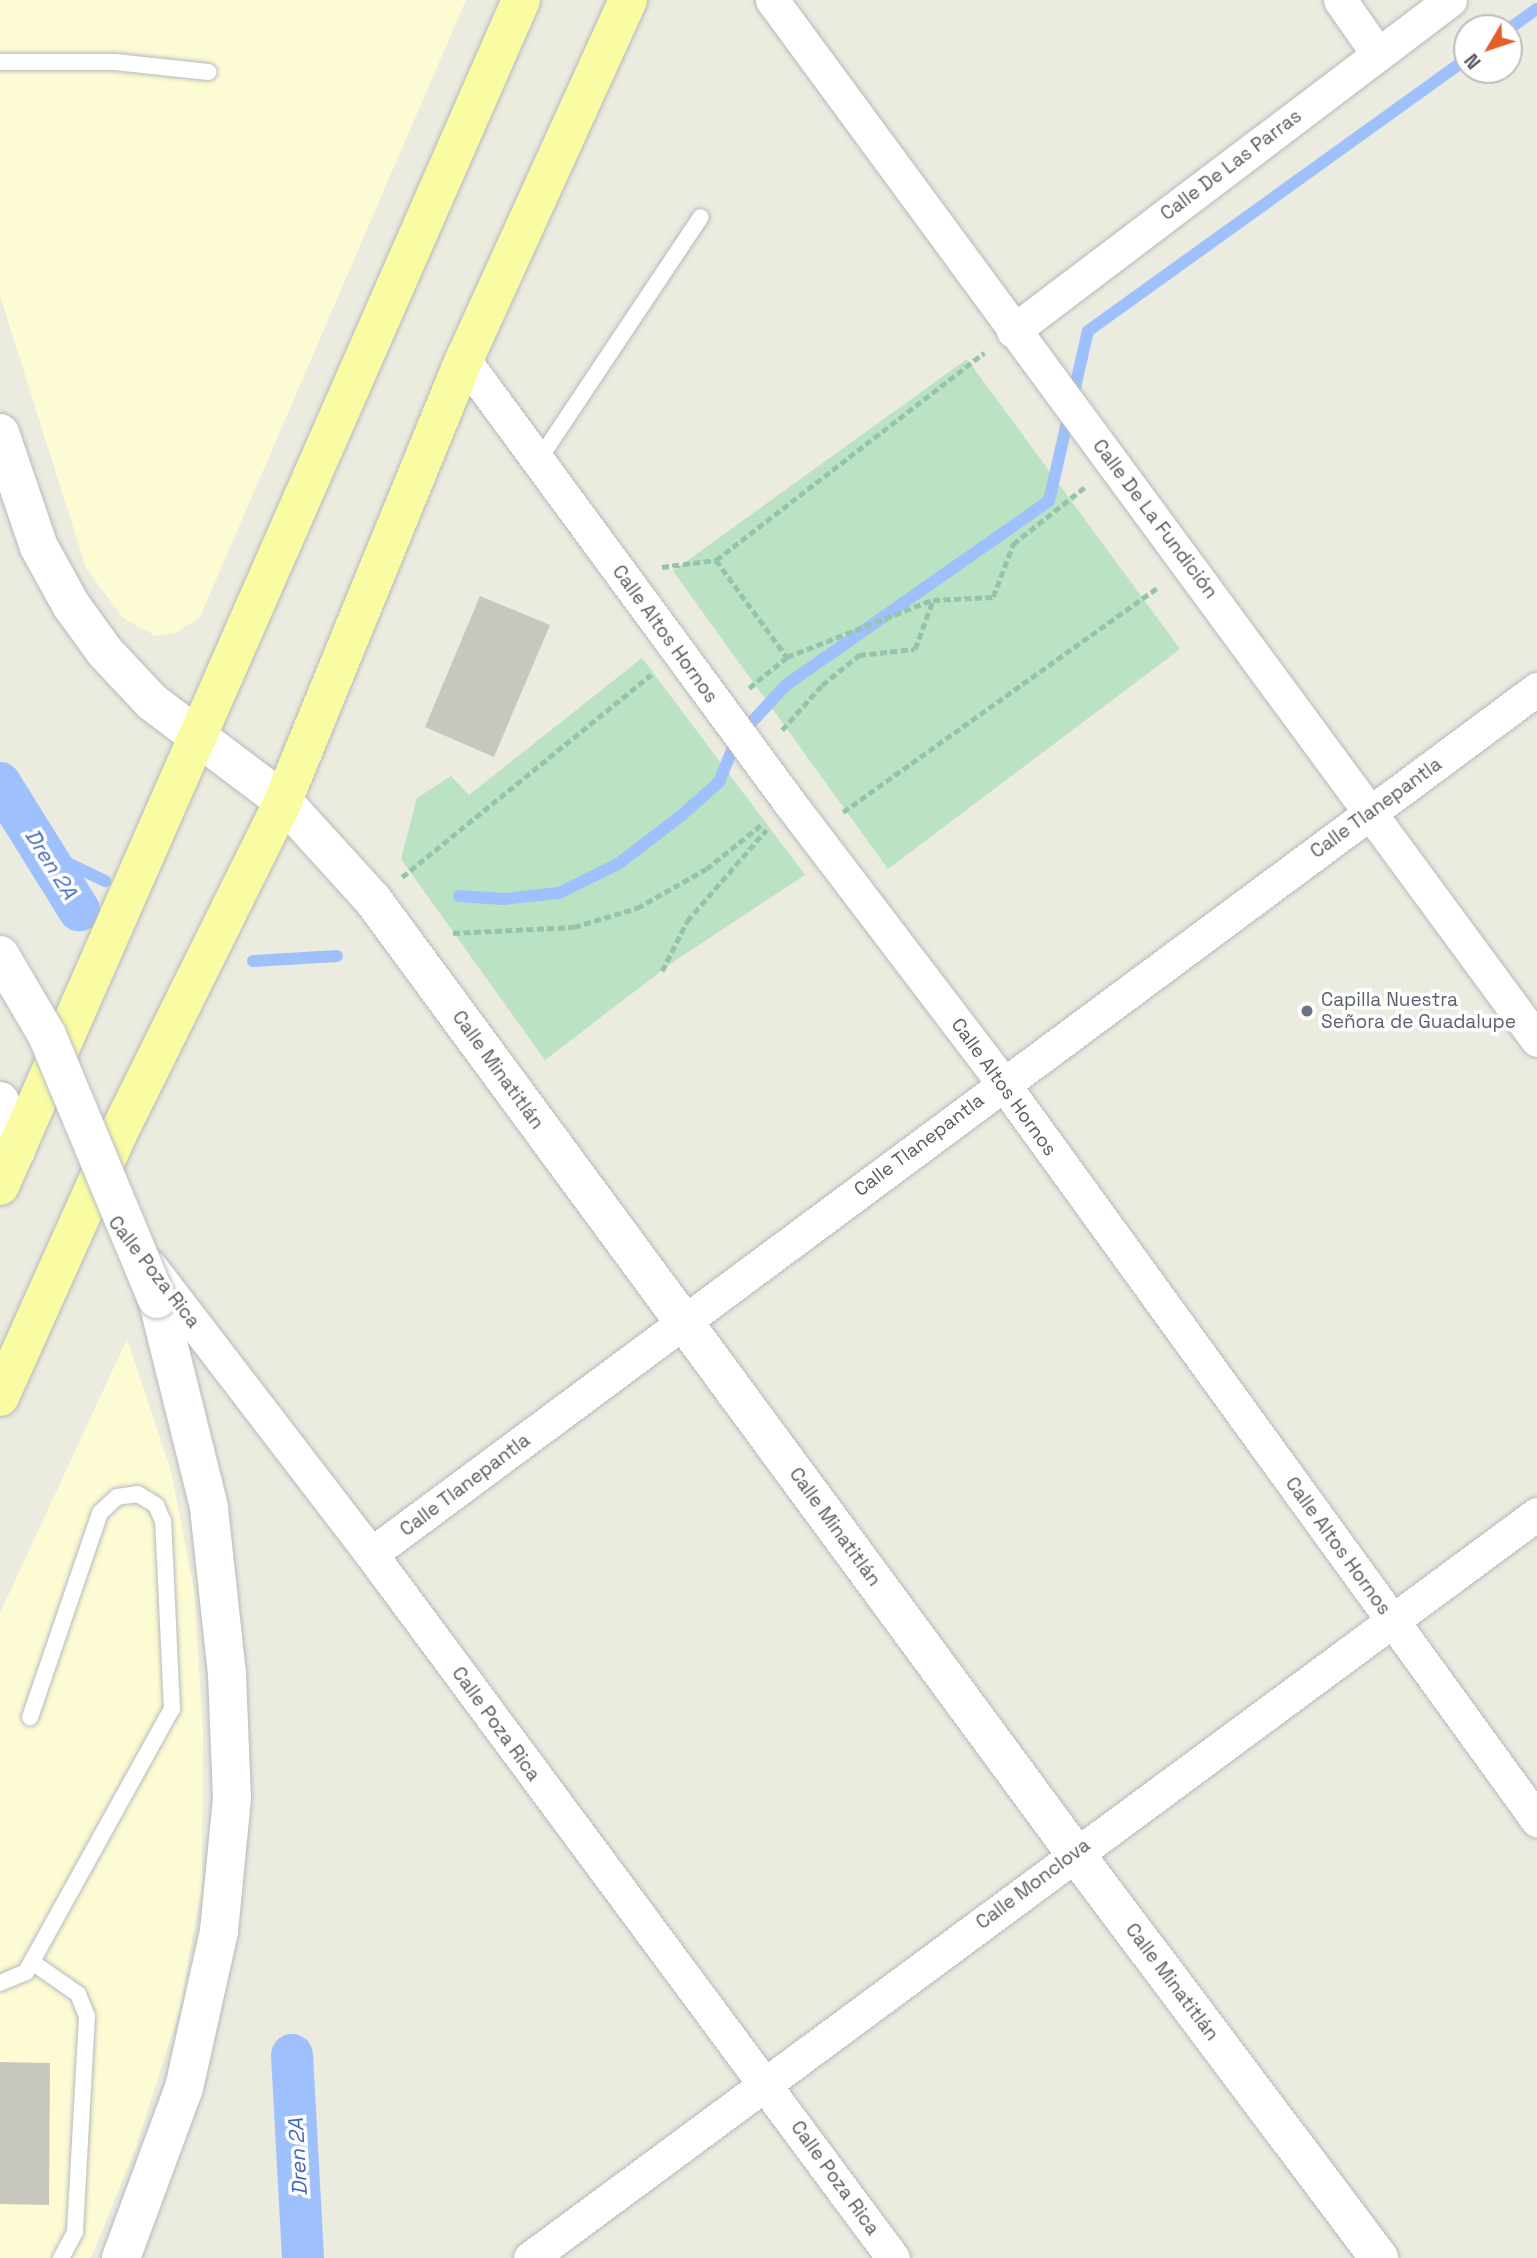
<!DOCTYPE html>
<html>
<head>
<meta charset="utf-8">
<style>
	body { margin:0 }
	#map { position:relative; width:1537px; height:2258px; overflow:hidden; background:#ebebdf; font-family:"Space Grotesk",sans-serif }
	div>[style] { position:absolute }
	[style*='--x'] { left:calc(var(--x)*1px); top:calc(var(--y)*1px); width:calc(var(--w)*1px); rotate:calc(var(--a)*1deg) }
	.commercial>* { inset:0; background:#fcfbd3 }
	.green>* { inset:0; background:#bbe2c3 }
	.stream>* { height:12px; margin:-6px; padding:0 6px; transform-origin:6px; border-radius:6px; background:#9ec0fc }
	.canal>* { height:42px; margin:-21px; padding:0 21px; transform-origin:21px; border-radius:21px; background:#9ec0fc }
	.building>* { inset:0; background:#c8c7be }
	.path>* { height:4.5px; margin-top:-2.25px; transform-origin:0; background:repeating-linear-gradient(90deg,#95c3ab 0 7px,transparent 0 10.5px) }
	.roads { filter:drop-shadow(0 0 2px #b7b8be) drop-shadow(0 0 2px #b7b8be) }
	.lane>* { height:16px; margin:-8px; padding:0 8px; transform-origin:8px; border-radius:8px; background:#fff }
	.street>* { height:33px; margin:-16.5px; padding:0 16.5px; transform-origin:16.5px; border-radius:16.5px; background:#fff }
	.secondary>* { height:38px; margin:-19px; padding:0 19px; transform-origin:19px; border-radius:19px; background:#fff }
	.primary>* { height:38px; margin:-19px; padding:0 19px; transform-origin:19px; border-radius:19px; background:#f9fca3 }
	.bridges { filter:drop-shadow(0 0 2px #babbc3) drop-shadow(0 0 2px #babbc3) }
	.secondary-bridge>* { height:38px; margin:-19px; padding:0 19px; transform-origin:19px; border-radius:19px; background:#fff }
	.dots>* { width:19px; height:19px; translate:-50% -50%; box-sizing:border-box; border:4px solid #fff; border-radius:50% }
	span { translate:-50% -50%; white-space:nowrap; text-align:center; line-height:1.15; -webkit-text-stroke:7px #fff; paint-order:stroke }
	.street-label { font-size:19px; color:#585a60 }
	.worship-label { font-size:19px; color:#5b616d }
	.left { translate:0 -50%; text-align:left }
	.water-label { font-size:21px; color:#4366bd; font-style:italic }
	.north { position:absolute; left:1453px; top:14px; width:70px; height:70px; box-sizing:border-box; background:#fff; border:2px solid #bcbdbf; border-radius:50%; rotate:231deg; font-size:19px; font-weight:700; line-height:28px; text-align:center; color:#585a60 }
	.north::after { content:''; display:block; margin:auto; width:24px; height:32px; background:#e35f2d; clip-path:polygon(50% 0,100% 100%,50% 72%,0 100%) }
</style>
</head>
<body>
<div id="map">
	<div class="commercial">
		<div style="clip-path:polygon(0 0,466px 0,200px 617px,176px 633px,156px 636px,123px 618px,86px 568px,0 296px)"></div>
		<div style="clip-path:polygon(127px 1339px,171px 1471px,194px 1590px,203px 1731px,202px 1885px,179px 2012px,136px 2147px,91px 2258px,0 2258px,0 1613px)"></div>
	</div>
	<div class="green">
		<div style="clip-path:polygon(967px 359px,1180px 649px,888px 869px,673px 571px)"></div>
		<div style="clip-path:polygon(642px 658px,805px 875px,673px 962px,545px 1060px,401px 859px,417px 798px,451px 776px,469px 795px)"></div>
	</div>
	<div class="stream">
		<div style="--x:1509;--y:29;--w:34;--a:-36"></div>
		<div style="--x:45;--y:852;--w:67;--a:25.8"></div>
		<div style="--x:459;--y:896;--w:44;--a:3.9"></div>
		<div style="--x:503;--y:899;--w:56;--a:-6.1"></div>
		<div style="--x:559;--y:893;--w:66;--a:-26.2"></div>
		<div style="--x:618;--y:864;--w:81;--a:-37.4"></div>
		<div style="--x:682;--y:815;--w:50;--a:-41.7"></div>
		<div style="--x:719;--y:782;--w:48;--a:-67.8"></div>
		<div style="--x:737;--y:738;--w:72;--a:-47.2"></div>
		<div style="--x:786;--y:685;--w:321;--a:-35"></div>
		<div style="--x:1049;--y:501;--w:174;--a:-77.1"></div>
		<div style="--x:1088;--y:331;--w:467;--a:-35.7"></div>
		<div style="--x:253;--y:961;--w:84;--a:-3.4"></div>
	</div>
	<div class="canal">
		<div style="--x:0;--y:783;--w:150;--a:58.1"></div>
		<div style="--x:292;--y:2055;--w:203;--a:86.9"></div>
	</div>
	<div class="building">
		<div style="clip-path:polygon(480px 596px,550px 625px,494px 757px,425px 727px)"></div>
		<div style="clip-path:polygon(0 2062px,50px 2063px,49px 2205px,0 2204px)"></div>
	</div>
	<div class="path">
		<div style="--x:716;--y:560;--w:339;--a:-37.7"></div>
		<div style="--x:662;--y:567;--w:54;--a:-7.4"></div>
		<div style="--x:716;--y:560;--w:120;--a:53.8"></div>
		<div style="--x:749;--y:688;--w:49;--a:-39.2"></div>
		<div style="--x:787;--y:657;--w:156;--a:-21.5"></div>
		<div style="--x:782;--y:730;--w:60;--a:-48.4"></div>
		<div style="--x:822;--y:685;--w:48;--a:-39"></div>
		<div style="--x:859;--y:655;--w:56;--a:-6.1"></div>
		<div style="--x:915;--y:649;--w:52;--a:-69.8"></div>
		<div style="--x:933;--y:600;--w:60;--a:-2.9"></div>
		<div style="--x:993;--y:597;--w:57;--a:-69.3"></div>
		<div style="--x:1013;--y:544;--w:92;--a:-38.4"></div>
		<div style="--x:843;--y:812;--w:387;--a:-35.5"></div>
		<div style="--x:402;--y:877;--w:321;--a:-39.1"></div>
		<div style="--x:453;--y:933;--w:121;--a:-2.8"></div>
		<div style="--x:574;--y:927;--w:66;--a:-16.8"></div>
		<div style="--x:637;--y:908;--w:79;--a:-29.5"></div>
		<div style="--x:706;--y:869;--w:70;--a:-38.7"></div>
		<div style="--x:662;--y:971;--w:56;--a:-63.4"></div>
		<div style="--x:687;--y:921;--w:121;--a:-49"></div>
	</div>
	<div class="roads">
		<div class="lane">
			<div style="--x:0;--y:62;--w:115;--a:0"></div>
			<div style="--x:115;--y:62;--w:94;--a:6.1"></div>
			<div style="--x:538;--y:461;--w:293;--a:-56.3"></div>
			<div style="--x:32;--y:1962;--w:56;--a:34.8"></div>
			<div style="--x:78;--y:1994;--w:24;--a:68"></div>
			<div style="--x:87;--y:2016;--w:216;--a:93.2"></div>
			<div style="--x:75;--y:2232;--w:30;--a:118"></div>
			<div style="--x:0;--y:1983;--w:28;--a:-23"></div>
			<div style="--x:26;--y:1972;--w:301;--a:-61"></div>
			<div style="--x:172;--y:1709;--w:188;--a:-92.7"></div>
			<div style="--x:163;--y:1521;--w:17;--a:-114"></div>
			<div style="--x:156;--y:1505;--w:21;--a:-149"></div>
			<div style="--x:138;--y:1494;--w:21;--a:172"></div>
			<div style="--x:117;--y:1497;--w:23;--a:137"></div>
			<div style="--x:100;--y:1513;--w:216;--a:108.9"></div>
		</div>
		<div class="street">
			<div style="--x:772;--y:0;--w:1291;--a:53.66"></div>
			<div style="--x:1340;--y:0;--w:65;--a:55.1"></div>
			<div style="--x:1013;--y:331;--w:548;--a:-37.14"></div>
			<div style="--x:464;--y:360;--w:549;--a:53.67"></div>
			<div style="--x:789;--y:802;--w:352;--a:52.7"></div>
			<div style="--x:1002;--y:1082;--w:912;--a:54.06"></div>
			<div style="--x:150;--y:1266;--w:363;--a:52.5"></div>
			<div style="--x:371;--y:1554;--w:876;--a:53.44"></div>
			<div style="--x:371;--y:1554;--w:1452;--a:-36.57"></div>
			<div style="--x:530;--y:2258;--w:1252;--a:-36.46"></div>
		</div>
		<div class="secondary">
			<div style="--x:0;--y:433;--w:120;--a:71.1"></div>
			<div style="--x:39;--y:547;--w:66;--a:61.1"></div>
			<div style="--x:71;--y:605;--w:58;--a:54.1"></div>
			<div style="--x:105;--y:652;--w:69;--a:46.8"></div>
			<div style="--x:152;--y:702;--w:164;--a:37.1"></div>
			<div style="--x:283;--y:801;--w:134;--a:47.7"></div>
			<div style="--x:373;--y:900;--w:1182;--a:53.63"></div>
			<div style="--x:1074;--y:1852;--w:508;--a:53.08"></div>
			<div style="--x:0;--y:1101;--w:52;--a:71.9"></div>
			<div style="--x:121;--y:2258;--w:181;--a:-69.7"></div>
			<div style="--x:184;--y:2088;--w:161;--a:-77.4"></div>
			<div style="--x:219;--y:1931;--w:133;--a:-84.4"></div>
			<div style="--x:232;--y:1799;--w:125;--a:-92.3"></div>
			<div style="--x:227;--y:1674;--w:168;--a:-96.2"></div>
			<div style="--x:209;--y:1507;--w:214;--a:-104"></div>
		</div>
		<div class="primary">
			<div style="--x:0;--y:1186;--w:1295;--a:-66.28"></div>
			<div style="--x:0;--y:1397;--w:288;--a:-65.8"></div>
			<div style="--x:118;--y:1134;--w:372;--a:-63.6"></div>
			<div style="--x:283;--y:801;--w:477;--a:-67.7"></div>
			<div style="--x:464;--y:360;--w:396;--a:-65.5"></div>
		</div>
	</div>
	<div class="bridges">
		<div class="secondary-bridge">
			<div style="--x:0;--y:955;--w:93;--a:59.6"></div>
			<div style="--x:47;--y:1035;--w:286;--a:67.4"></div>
		</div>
	</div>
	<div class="dots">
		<div style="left:1307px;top:1011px;background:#6b7280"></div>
	</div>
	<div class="street-label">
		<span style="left:1231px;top:165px;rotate:-37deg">Calle De Las Parras</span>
		<span style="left:1155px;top:519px;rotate:53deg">Calle De La Fundición</span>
		<span style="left:665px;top:634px;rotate:54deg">Calle Altos Hornos</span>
		<span style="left:1376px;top:808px;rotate:-36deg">Calle Tlanepantla</span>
		<span style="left:498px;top:1070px;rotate:54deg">Calle Minatitlán</span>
		<span style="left:1004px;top:1087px;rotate:54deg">Calle Altos Hornos</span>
		<span style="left:919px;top:1145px;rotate:-37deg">Calle Tlanepantla</span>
		<span style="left:154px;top:1272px;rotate:52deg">Calle Poza Rica</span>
		<span style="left:465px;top:1485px;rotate:-37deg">Calle Tlanepantla</span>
		<span style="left:835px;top:1527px;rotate:54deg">Calle Minatitlán</span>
		<span style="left:1338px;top:1546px;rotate:54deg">Calle Altos Hornos</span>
		<span style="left:496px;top:1724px;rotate:54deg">Calle Poza Rica</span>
		<span style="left:1033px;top:1884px;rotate:-37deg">Calle Monclova</span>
		<span style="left:1172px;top:1982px;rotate:53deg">Calle Minatitlán</span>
		<span style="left:835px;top:2178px;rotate:54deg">Calle Poza Rica</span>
	</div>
	<div class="worship-label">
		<span class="left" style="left:1321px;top:1011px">Capilla Nuestra<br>Señora de Guadalupe</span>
	</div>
	<div class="water-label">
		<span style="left:51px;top:864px;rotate:58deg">Dren 2A</span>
		<span style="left:298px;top:2157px;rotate:-93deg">Dren 2A</span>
	</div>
	<div class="north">N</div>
</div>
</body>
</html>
